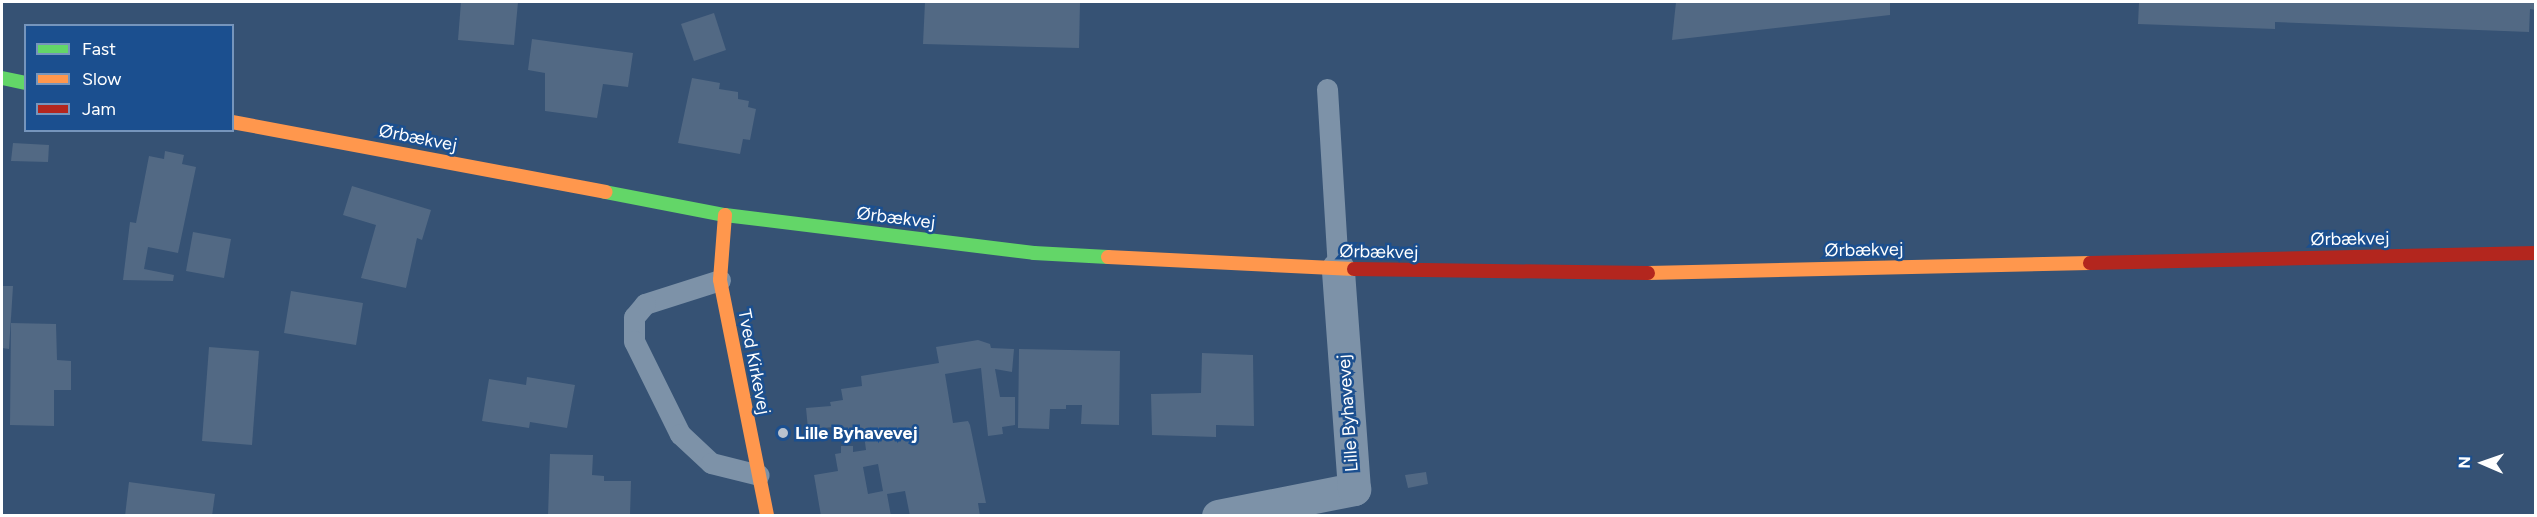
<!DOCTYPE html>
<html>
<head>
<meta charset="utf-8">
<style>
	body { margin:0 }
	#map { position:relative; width:2537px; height:517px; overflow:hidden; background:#365274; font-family:Figtree,sans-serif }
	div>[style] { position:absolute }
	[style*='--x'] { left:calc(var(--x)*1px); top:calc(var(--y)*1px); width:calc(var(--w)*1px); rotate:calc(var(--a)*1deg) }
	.building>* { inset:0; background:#526984 }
	.lane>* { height:21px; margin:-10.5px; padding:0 10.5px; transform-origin:10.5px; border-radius:10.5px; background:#7d92a8 }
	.street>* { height:33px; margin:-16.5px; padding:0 16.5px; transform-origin:16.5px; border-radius:16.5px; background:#7d92a8 }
	.fast>* { height:14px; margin:-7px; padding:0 7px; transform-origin:7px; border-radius:7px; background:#63d668 }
	.slow>* { height:14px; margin:-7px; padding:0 7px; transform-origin:7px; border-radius:7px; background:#ff974d }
	.jam>* { height:14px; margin:-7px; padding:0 7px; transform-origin:7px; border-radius:7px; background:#b3261e }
	.dots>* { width:16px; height:16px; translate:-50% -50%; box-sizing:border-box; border:3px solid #1b4f8f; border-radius:50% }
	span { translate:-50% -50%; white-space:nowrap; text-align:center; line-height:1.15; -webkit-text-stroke:5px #1b4f8f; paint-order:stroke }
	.street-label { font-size:18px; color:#fff }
	.poi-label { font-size:18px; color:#fff; font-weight:700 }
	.left { translate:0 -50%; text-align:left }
	.frame { position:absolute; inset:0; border:3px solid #fff; pointer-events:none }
	.legend { position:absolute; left:24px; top:24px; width:210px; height:108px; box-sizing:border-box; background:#1b4f8f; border:2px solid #7695bc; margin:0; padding:8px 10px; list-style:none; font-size:18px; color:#fff }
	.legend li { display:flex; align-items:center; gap:12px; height:30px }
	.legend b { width:30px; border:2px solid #7695bc }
	.north { position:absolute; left:2453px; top:433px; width:60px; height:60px; -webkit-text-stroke:4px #1b4f8f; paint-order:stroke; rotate:272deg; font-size:16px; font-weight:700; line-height:24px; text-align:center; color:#fff }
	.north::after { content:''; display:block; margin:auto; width:21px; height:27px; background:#fff; clip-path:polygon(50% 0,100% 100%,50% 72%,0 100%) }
</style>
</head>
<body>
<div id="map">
	<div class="building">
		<div style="clip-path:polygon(461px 2px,518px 2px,514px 45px,458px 40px)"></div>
		<div style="clip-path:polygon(925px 2px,1080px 2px,1079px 48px,923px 44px)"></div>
		<div style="clip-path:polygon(1676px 2px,1890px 2px,1890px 15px,1672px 40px)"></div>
		<div style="clip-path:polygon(2139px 2px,2536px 2px,2536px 10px,2530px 9px,2529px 32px,2275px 22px,2275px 29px,2138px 24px)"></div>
		<div style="clip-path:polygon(714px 13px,726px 50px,694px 61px,681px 24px)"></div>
		<div style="clip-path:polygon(532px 39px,633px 53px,628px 87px,603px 84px,597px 118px,545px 111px,545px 73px,528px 70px)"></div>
		<div style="clip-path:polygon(692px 78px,720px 83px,719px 89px,738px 92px,738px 99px,749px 101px,748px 107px,756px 109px,750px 140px,743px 139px,740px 154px,678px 143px)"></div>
		<div style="clip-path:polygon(13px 143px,49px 145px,48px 162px,11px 161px)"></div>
		<div style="clip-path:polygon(165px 151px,184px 155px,182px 164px,196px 167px,178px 253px,148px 247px,144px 269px,174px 275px,173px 281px,123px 280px,130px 222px,136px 223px,149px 156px,164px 159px)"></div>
		<div style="clip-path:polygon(352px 186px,431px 210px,422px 240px,417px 238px,406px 288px,361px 278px,376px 225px,343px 215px)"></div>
		<div style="clip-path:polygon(193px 232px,231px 239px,224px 278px,186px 271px)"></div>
		<div style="clip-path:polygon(2px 286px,13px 286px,9px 349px,2px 348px)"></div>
		<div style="clip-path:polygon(291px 291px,363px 303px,356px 345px,284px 333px)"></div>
		<div style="clip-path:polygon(11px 323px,56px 324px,57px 360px,71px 361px,71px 390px,54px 390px,54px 426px,10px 425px)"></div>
		<div style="clip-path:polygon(evenodd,978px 340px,990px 344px,991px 348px,1014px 349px,1012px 372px,995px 369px,1000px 397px,1015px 397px,1015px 425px,1002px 427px,1003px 434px,988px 436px,981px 368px,945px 374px,953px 423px,968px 421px,970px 425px,986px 503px,978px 503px,980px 516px,910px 516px,905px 491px,887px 494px,891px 516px,821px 516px,814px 475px,838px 471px,835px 454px,841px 453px,841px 446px,853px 446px,853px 452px,866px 450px,864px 435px,836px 436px,835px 427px,808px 429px,806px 408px,831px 406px,830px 402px,843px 400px,841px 389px,862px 386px,861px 376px,939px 363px,936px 347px,978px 340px,878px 464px,883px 491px,868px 494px,863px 467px,878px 464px)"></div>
		<div style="clip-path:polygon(209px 347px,259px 351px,252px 445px,202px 441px)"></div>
		<div style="clip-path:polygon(1019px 349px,1120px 351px,1119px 425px,1081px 424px,1082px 405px,1066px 405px,1066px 409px,1050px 409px,1049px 429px,1018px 428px)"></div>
		<div style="clip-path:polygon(1202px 353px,1253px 355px,1254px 426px,1216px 425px,1216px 437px,1152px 435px,1151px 394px,1201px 393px)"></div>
		<div style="clip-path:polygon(527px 377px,575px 385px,567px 428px,530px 422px,529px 428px,482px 421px,489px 379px,526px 385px)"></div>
		<div style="clip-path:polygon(550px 454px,593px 455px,592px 475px,604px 476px,604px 481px,631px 481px,630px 516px,548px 516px)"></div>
		<div style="clip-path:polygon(1426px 472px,1428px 484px,1408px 488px,1405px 475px)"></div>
		<div style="clip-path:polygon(129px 482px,215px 494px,212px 516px,125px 516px)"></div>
	</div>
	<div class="lane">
		<div style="--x:1327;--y:89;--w:180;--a:86.5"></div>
		<div style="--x:720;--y:280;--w:79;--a:162.3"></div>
		<div style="--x:645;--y:304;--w:17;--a:130"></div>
		<div style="--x:634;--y:317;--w:24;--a:90"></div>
		<div style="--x:634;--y:341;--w:104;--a:63.7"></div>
		<div style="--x:680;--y:434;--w:42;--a:43.1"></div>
		<div style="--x:711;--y:463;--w:49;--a:14"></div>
	</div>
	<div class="street">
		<div style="--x:1218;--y:516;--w:139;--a:-11.2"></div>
		<div style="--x:1354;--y:489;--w:221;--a:-94.2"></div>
	</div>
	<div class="fast">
		<div style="--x:2;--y:78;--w:25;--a:12"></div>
		<div style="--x:605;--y:192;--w:122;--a:10.9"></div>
		<div style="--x:725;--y:215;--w:311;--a:7"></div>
		<div style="--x:1034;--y:253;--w:74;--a:3.1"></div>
	</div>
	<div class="slow">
		<div style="--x:232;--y:122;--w:380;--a:10.6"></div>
		<div style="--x:725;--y:215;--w:65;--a:94.4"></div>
		<div style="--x:720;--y:280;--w:241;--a:78.7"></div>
		<div style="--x:1108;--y:257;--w:246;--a:2.8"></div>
		<div style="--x:1648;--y:273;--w:442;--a:-1.3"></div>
	</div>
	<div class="jam">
		<div style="--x:2090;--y:263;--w:446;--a:-1.3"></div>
		<div style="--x:1354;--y:269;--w:294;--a:0.8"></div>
	</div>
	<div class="dots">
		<div style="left:783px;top:433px;background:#b9c2ce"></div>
	</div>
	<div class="street-label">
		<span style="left:418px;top:138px;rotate:11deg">Ørbækvej</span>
		<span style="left:896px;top:218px;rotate:7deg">Ørbækvej</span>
		<span style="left:2350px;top:239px;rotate:-1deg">Ørbækvej</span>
		<span style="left:1864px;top:250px;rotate:-1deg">Ørbækvej</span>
		<span style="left:1379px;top:252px;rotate:1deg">Ørbækvej</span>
		<span style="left:754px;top:362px;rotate:79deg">Tved Kirkevej</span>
		<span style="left:1348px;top:413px;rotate:-94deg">Lille Byhavevej</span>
	</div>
	<div class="poi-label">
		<span class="left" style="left:795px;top:433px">Lille Byhavevej</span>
	</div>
	<div class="frame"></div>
	<ul class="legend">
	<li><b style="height:8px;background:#63d668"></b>Fast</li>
	<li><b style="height:8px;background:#ff974d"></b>Slow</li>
	<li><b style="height:8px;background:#b3261e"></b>Jam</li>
	</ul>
	<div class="north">N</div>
</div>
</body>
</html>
